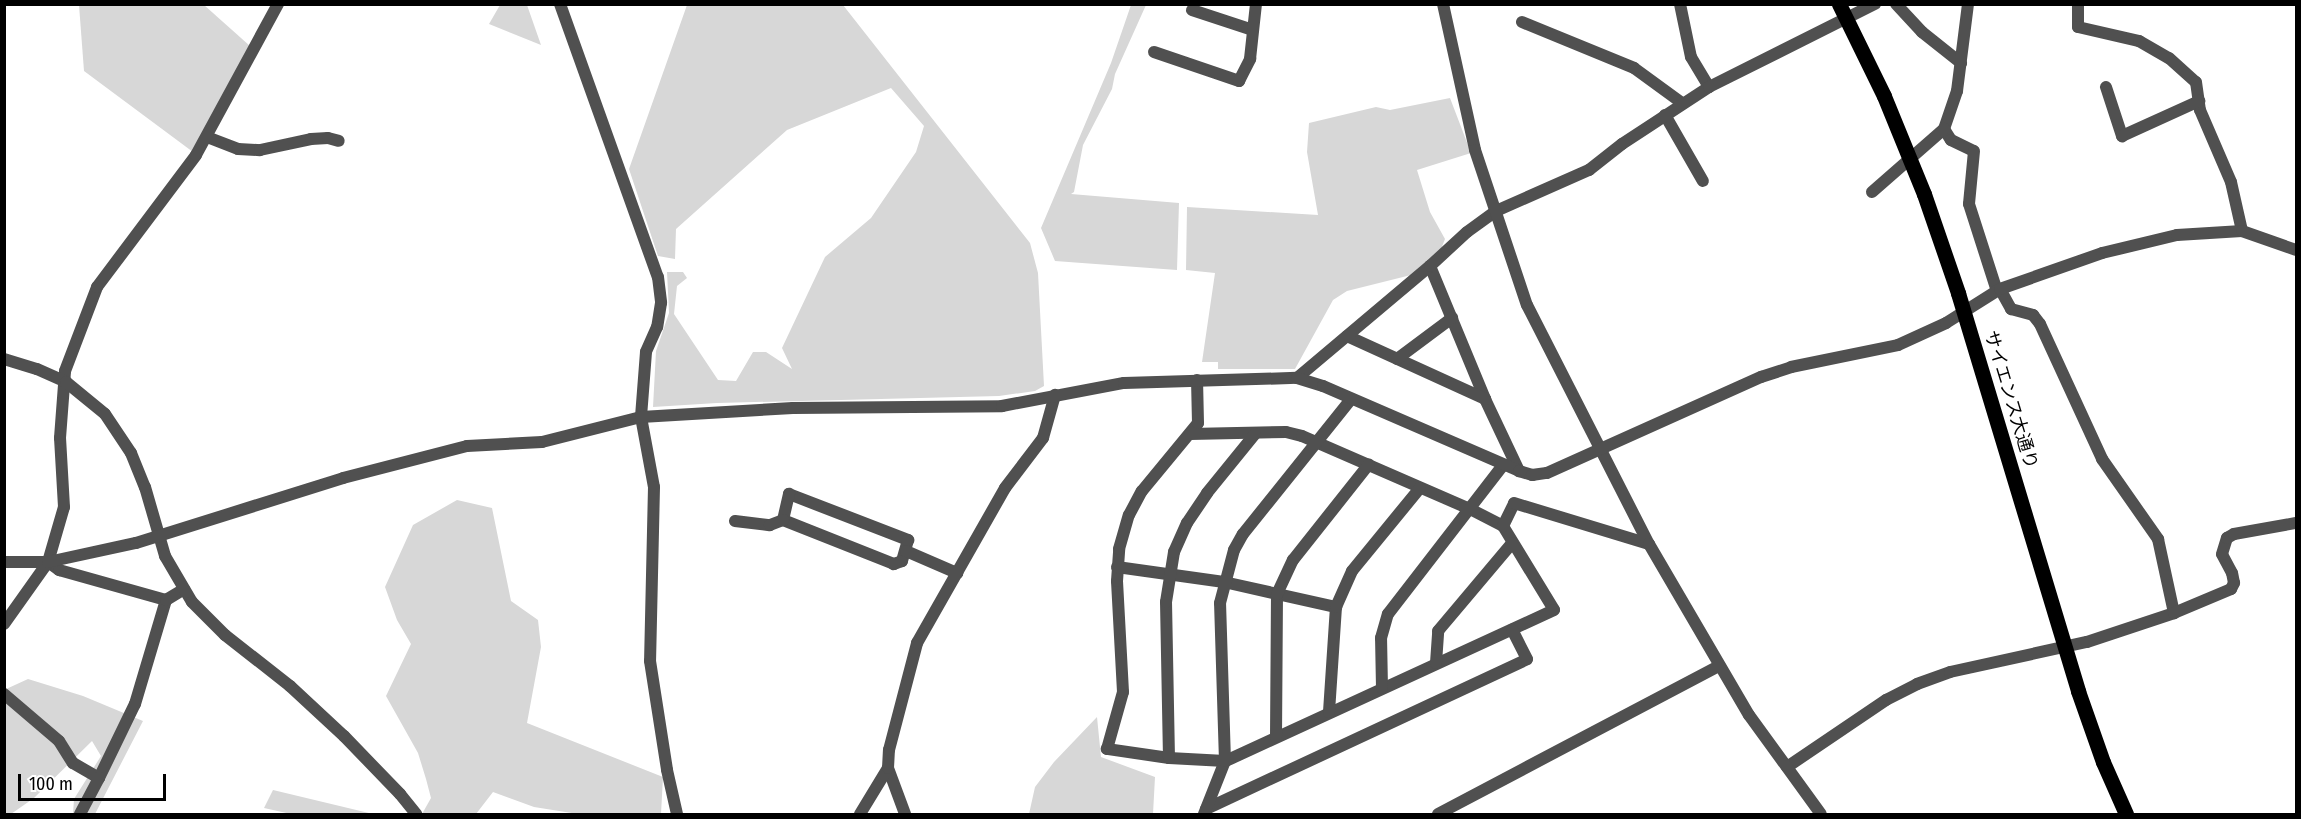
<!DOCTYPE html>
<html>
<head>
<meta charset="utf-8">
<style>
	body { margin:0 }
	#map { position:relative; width:2301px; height:819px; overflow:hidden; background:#fff; font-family:"Fira Sans Condensed","Noto Sans JP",sans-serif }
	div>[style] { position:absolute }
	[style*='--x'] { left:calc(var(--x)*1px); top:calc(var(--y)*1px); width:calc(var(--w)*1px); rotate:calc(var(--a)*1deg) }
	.green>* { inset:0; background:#d7d7d7 }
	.minor>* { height:12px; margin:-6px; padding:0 6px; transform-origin:6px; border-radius:6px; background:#505050 }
	.tertiary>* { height:12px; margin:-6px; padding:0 6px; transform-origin:6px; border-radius:6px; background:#505050 }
	.primary>* { height:15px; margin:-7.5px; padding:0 7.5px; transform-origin:7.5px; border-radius:7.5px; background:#000 }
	span { translate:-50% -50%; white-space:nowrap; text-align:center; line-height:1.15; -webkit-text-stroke:6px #fff; paint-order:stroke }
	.street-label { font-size:18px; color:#000 }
	.frame { position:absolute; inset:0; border:6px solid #000; pointer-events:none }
	.scale { position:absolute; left:18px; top:774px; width:148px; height:27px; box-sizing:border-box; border:3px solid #000; border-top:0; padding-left:8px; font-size:18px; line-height:21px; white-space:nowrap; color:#000; -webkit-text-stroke:4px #fff; paint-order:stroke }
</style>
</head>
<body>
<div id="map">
	<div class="green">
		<div style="clip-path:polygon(79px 5px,204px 5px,250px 46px,193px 152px,84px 71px)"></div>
		<div style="clip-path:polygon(500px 5px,527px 5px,541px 45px,489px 24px)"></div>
		<div style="clip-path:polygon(687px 5px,843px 5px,1030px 243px,1038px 273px,1044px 386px,1035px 391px,999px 396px,717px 403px,653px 407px,656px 351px,669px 313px,667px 272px,683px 272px,687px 278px,677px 286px,674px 314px,718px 380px,736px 381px,753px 352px,766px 352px,792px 369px,782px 348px,825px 257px,871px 218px,916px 152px,924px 126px,891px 88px,787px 130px,676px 229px,675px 259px,658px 256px,629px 169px)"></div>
		<div style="clip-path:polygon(1131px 5px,1146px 5px,1115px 74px,1112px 89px,1083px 145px,1074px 192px,1071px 194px,1179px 203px,1177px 270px,1055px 261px,1041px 228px,1111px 63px)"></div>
		<div style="clip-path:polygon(1450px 98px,1471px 153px,1417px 170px,1430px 212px,1445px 239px,1441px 249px,1411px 275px,1347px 291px,1333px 300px,1295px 369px,1218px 369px,1218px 362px,1202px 362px,1215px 273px,1186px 270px,1187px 207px,1318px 215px,1307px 152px,1309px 123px,1376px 107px,1390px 110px)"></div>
		<div style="clip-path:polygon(457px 500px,492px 508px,511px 601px,538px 620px,541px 647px,527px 723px,663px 777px,661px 814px,578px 814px,534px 807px,493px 792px,476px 814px,422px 814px,431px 798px,426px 779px,418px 753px,386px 696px,411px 644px,397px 620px,385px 587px,413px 525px)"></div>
		<div style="clip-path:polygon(28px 679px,83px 696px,143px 721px,95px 814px,73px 814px,74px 799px,101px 756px,92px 741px,34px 798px,11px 814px,5px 814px,4px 690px)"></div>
		<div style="clip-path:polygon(1097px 717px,1101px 757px,1155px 777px,1153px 814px,1029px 814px,1035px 787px,1054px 762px)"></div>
		<div style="clip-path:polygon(273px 790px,373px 814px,291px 814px,264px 808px)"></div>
	</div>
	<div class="minor">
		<div style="--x:1680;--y:4;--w:54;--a:78.3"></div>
		<div style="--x:1691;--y:57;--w:35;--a:59"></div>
		<div style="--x:1896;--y:4;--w:38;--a:47"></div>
		<div style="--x:1922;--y:32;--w:50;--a:38.5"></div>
		<div style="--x:1968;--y:4;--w:88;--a:97.2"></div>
		<div style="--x:1957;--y:91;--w:40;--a:108.9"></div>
		<div style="--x:1944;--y:129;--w:13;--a:58"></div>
		<div style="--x:1951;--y:140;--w:25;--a:26"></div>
		<div style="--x:1974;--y:151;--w:53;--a:95.4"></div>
		<div style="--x:1969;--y:204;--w:91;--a:72.2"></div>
		<div style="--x:2078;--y:4;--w:23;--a:90"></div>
		<div style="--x:2078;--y:27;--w:63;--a:12.9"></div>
		<div style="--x:2139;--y:41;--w:34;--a:30"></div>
		<div style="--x:2169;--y:58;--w:36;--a:42"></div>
		<div style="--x:2196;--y:82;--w:28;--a:82"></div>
		<div style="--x:2200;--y:110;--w:78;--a:66.7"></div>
		<div style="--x:2231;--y:182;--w:50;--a:77.3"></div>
		<div style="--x:1192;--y:10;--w:64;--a:18.2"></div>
		<div style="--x:1522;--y:22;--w:121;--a:22.3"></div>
		<div style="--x:1634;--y:68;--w:59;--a:36.1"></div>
		<div style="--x:1154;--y:52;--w:90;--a:18.8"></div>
		<div style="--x:1239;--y:81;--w:25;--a:-63"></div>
		<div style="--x:1250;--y:59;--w:55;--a:-83.8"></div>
		<div style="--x:2106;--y:87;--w:52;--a:71.9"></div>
		<div style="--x:2122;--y:136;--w:85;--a:-24.4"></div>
		<div style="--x:1665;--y:115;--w:76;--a:60.1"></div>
		<div style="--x:207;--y:137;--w:33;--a:21"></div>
		<div style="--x:238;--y:149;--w:22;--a:3"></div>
		<div style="--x:260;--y:150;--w:52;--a:-12.2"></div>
		<div style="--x:311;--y:139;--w:17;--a:-3"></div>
		<div style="--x:328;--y:138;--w:11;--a:15"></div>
		<div style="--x:1872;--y:192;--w:96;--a:-41.2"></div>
		<div style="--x:1430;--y:266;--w:144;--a:67.5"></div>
		<div style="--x:1485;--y:399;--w:80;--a:64.7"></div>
		<div style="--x:2000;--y:289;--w:23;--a:61"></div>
		<div style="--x:2011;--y:309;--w:23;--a:15"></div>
		<div style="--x:2033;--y:315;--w:11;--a:52"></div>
		<div style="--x:2040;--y:324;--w:149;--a:65.3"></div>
		<div style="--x:2102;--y:459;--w:98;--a:55"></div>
		<div style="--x:2158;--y:539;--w:76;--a:77.8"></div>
		<div style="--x:1347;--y:336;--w:152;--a:24.5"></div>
		<div style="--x:1397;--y:359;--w:69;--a:-36.7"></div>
		<div style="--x:1297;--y:378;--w:174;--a:-40.1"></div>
		<div style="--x:1430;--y:266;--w:50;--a:-42.6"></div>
		<div style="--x:1467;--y:232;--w:36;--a:-36"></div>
		<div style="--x:1496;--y:211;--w:102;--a:-23.8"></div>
		<div style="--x:1589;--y:170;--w:42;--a:-38.2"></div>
		<div style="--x:1622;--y:144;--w:104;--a:-33.2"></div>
		<div style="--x:1709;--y:87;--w:186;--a:-26.6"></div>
		<div style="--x:641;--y:417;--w:71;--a:79.5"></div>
		<div style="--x:654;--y:487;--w:174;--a:91.3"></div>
		<div style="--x:650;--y:661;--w:110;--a:81.1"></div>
		<div style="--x:667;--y:770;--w:45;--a:77.2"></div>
		<div style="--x:1190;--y:434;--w:96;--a:-1.2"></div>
		<div style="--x:1286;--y:432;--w:16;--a:14"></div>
		<div style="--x:1302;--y:436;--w:183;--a:23.5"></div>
		<div style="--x:1470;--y:509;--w:37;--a:27"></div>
		<div style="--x:1503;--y:526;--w:98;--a:58.7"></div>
		<div style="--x:1554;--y:610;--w:362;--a:155.3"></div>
		<div style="--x:1225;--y:761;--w:56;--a:-176.9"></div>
		<div style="--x:1169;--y:758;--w:63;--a:-171.7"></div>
		<div style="--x:1107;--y:749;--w:59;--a:-74.3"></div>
		<div style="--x:1123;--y:692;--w:111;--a:-93.1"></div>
		<div style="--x:1117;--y:581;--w:32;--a:-86"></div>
		<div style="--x:1119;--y:549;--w:35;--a:-74"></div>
		<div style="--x:1129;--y:515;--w:27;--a:-62"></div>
		<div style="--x:1142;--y:491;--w:88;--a:-50.5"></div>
		<div style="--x:1198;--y:423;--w:43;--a:-91.3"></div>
		<div style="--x:789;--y:494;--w:128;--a:21.1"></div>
		<div style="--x:908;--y:540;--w:22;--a:106"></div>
		<div style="--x:902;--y:561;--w:9;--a:159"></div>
		<div style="--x:894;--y:564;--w:119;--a:-158.4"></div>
		<div style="--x:783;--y:520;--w:27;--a:-77"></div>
		<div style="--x:735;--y:521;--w:35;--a:7"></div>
		<div style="--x:770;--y:525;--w:14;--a:-21"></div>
		<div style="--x:1503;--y:526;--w:25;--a:-64"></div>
		<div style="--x:1514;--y:503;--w:141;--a:16.9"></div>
		<div style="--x:906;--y:551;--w:56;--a:23.3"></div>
		<div style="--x:48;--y:562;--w:14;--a:36"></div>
		<div style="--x:59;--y:570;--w:111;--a:15.7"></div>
		<div style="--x:1117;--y:567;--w:108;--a:8"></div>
		<div style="--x:1224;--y:582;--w:115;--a:12.6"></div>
		<div style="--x:4;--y:624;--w:76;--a:-54.6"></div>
		<div style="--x:48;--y:562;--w:57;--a:-73.8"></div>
		<div style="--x:64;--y:507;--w:69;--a:-93.3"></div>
		<div style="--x:60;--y:438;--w:67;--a:-85.7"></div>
		<div style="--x:65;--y:371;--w:90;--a:-69.1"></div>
		<div style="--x:97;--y:287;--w:165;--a:-53.1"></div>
		<div style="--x:196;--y:155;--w:172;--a:-61.5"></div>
		<div style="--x:1436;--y:663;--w:32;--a:-86"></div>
		<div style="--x:1438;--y:631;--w:115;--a:-49.9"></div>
		<div style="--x:1382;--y:688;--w:50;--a:-91.1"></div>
		<div style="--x:1381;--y:638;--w:25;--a:-74"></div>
		<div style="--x:1388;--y:614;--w:188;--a:-52.3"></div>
		<div style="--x:4;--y:694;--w:72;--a:40.5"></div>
		<div style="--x:59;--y:741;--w:26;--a:58"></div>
		<div style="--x:73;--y:763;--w:30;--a:30"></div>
		<div style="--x:99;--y:778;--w:82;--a:-64.1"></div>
		<div style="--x:135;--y:704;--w:109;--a:-73.4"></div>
		<div style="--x:166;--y:600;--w:21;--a:-31"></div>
		<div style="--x:1329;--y:712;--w:105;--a:-86.2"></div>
		<div style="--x:1336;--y:607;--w:39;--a:-66"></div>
		<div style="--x:1352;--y:571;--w:107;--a:-50.7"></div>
		<div style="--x:1276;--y:737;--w:143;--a:-89.6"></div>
		<div style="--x:1277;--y:594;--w:38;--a:-65"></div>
		<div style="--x:1293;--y:560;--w:122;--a:-51.6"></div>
		<div style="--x:1169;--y:758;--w:156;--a:-91.1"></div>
		<div style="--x:1166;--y:602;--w:51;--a:-80.9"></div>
		<div style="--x:1174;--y:552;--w:32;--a:-66"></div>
		<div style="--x:1187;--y:523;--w:36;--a:-56"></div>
		<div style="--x:1207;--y:493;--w:76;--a:-50.9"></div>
		<div style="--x:1787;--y:767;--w:120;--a:-34.1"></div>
		<div style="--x:1886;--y:700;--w:35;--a:-27"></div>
		<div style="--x:1917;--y:684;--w:35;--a:-20"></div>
		<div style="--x:1950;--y:672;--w:140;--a:-12.4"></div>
		<div style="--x:2087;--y:642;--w:92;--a:-18.4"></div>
		<div style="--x:2174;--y:613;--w:62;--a:-22.8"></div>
		<div style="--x:2231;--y:589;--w:7;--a:-63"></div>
		<div style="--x:2234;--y:583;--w:10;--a:-101"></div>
		<div style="--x:2232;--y:573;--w:21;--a:-118"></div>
		<div style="--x:2222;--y:554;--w:17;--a:-73"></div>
		<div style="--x:2227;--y:538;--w:8;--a:-30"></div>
		<div style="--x:2234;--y:534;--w:63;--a:-10.1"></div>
		<div style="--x:888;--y:768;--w:49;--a:69.7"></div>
		<div style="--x:1206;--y:809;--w:354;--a:-25"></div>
		<div style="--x:1527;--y:659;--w:33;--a:-117"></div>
		<div style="--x:80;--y:814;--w:41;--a:-62.2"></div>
		<div style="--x:860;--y:814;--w:54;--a:-58.7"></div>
		<div style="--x:888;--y:768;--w:18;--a:-87"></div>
		<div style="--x:889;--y:750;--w:111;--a:-75.3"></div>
		<div style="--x:917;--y:643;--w:178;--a:-60.4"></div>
		<div style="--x:1005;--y:488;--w:63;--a:-52.8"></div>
		<div style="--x:1043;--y:438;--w:45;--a:-74.4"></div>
		<div style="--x:1204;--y:814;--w:57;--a:-68.4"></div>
		<div style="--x:1225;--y:761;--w:158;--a:-91.8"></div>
		<div style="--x:1220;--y:603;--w:55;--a:-75.2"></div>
		<div style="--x:1234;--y:550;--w:18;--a:-61"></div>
		<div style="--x:1243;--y:534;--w:173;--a:-51.3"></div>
		<div style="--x:1438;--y:814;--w:318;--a:-27.8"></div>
	</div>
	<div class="tertiary">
		<div style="--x:560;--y:4;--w:290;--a:70.3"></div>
		<div style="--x:658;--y:277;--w:26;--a:83"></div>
		<div style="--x:661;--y:303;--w:24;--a:99"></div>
		<div style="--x:657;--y:327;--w:27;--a:114"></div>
		<div style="--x:646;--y:352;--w:65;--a:94.4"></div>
		<div style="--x:1443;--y:4;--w:149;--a:77.6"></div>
		<div style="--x:1475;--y:150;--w:163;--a:71.5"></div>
		<div style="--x:1527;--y:305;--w:268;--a:63"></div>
		<div style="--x:1649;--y:544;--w:198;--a:59.7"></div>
		<div style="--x:1749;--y:715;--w:122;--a:54"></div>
		<div style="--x:4;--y:359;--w:34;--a:17"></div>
		<div style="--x:37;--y:369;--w:32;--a:24"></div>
		<div style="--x:66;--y:382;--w:50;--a:39.4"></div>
		<div style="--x:105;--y:414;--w:47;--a:56.3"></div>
		<div style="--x:131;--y:453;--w:37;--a:68"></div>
		<div style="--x:145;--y:487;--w:72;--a:73.8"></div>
		<div style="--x:165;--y:556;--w:53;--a:59.6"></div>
		<div style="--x:192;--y:602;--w:47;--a:45"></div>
		<div style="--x:225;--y:635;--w:83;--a:38.1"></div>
		<div style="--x:290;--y:686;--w:74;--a:42.8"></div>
		<div style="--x:344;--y:736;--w:81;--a:46"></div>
		<div style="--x:400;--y:794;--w:26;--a:51"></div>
		<div style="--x:4;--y:562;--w:44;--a:0"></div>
		<div style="--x:48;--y:562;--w:90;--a:-12.2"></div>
		<div style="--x:136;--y:543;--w:217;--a:-17.4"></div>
		<div style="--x:343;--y:478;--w:128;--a:-14.5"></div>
		<div style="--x:467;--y:446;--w:75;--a:-3.1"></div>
		<div style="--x:542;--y:442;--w:102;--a:-14.2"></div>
		<div style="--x:641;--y:417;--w:152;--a:-3.4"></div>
		<div style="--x:793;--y:408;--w:209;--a:-0.5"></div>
		<div style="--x:1002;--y:406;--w:124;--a:-10.7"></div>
		<div style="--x:1124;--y:383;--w:173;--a:-1.7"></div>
		<div style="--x:1297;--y:378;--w:27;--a:17"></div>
		<div style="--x:1323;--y:386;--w:214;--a:23.4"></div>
		<div style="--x:1519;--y:471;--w:14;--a:17"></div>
		<div style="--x:1532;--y:475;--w:15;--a:-8"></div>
		<div style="--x:1547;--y:473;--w:235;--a:-24.2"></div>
		<div style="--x:1761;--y:377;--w:32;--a:-18"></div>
		<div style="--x:1791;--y:367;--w:109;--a:-11.6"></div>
		<div style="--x:1898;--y:345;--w:53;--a:-24.6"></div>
		<div style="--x:1946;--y:323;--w:64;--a:-32.2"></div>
		<div style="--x:2000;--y:289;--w:108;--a:-19.4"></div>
		<div style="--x:2102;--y:253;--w:77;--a:-13.5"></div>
		<div style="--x:2177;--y:235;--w:65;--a:-3.5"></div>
		<div style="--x:2242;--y:231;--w:57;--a:19.4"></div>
	</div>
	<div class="primary">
		<div style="--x:1839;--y:4;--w:102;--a:63.9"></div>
		<div style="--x:1884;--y:96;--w:106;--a:67.8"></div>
		<div style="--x:1924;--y:194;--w:105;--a:71"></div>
		<div style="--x:1958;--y:293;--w:416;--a:73.2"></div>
		<div style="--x:2078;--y:691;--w:75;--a:70.6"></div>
		<div style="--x:2103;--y:762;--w:57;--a:66.1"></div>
	</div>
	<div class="street-label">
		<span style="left:2011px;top:400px;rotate:73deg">サイエンス大通り</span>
	</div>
	<div class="frame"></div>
	<div class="scale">100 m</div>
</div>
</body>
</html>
